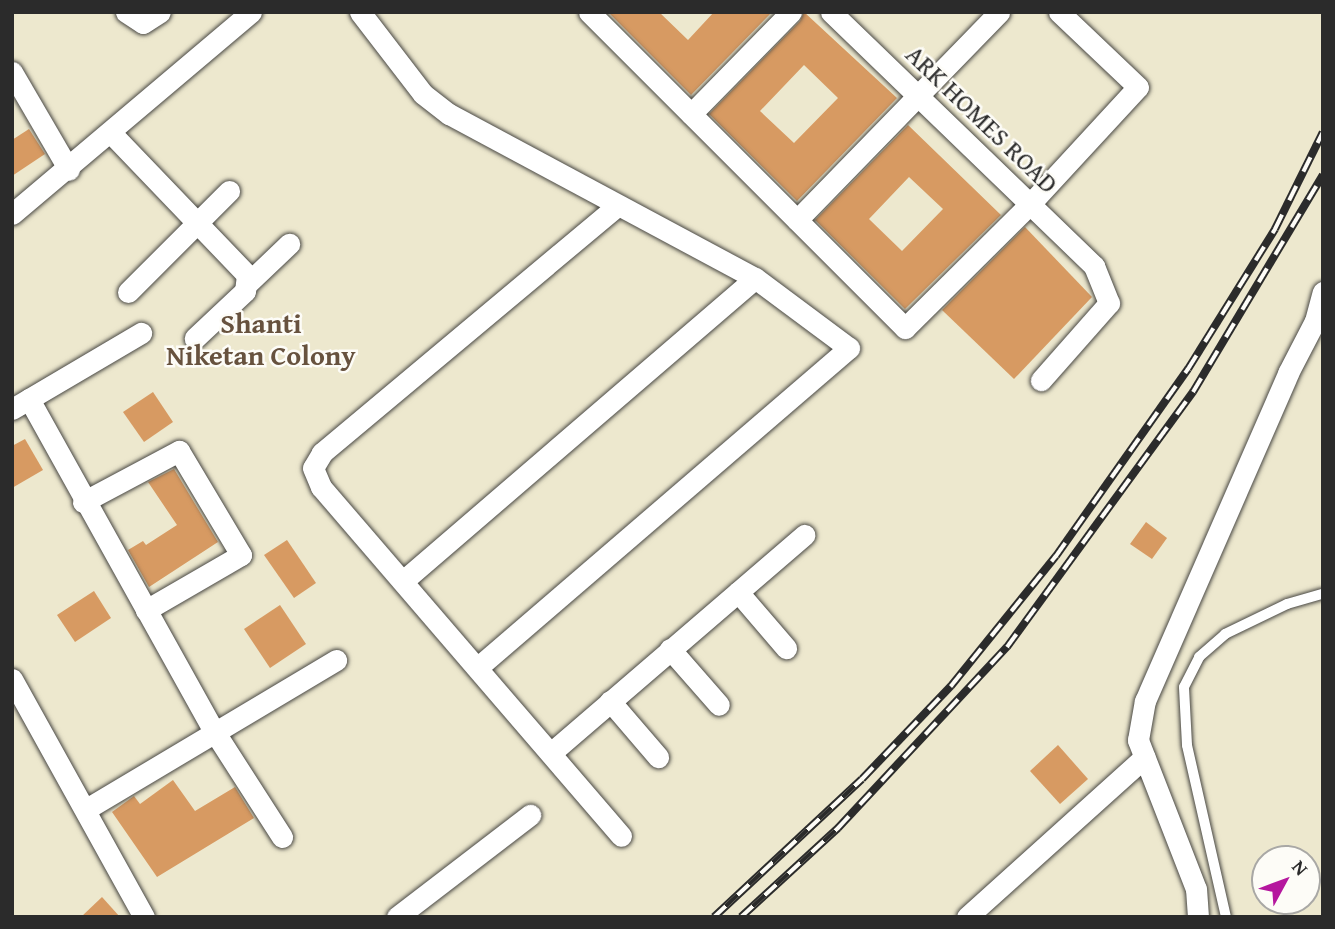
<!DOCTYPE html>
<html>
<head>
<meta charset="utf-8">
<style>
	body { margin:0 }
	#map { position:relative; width:1335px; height:929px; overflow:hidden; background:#ede8ce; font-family:"Gentium Book Plus",serif }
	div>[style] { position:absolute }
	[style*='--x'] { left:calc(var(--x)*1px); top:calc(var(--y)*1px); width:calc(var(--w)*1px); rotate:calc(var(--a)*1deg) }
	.building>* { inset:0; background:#d79a62 }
	.roads { filter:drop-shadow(0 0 2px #484743) drop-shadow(0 0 2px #484743) }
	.lane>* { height:10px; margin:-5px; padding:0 5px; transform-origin:5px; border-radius:5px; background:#fff }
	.street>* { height:21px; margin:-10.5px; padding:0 10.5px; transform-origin:10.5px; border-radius:10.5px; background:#fff }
	.rail>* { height:8px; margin-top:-4px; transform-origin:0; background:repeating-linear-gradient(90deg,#fdfcf7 0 16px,#2b2b2b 0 32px); box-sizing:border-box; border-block:2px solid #2b2b2b }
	span { translate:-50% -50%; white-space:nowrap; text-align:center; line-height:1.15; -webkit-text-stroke:5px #fdfcf7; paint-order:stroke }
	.street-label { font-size:26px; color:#2b2b2b }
	.neighbourhood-label { font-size:28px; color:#67523e; font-weight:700 }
	.frame { position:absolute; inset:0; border:14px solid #2b2b2b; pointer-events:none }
	.north { position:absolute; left:1251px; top:845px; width:70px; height:70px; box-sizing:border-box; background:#fdfcf7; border:2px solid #a9a8a5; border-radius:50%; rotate:49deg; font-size:19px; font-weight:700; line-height:28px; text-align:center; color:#2b2b2b }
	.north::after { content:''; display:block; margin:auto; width:24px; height:32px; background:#b5179e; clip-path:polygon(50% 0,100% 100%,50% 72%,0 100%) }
</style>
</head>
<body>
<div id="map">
	<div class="building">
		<div style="clip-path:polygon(608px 12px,659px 12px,688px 40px,714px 12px,772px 12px,691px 95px)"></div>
		<div style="clip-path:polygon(evenodd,804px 12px,897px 98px,797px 201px,709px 114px,800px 21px,804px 12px,804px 65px,838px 98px,794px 143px,760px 111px,804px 65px)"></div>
		<div style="clip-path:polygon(evenodd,908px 125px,1001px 215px,905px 309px,815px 220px,908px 125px,909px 177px,943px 209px,902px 251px,869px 219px,909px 177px)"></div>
		<div style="clip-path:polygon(29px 129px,45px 154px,12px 176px,12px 140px)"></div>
		<div style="clip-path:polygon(1025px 227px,1092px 297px,1014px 379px,942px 310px)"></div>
		<div style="clip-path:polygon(153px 392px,173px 422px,144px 442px,123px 412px)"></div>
		<div style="clip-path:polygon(25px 439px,43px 470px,12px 488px,12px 446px)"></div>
		<div style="clip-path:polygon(174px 469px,218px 542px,149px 587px,128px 550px,143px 541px,146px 545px,177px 525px,148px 482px)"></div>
		<div style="clip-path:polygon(1146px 522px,1167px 538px,1152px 559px,1130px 544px)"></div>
		<div style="clip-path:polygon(287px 540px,316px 583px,294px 598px,264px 555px)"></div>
		<div style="clip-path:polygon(94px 591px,111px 618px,75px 642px,57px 615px)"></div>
		<div style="clip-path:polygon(280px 605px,306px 644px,270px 668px,244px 629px)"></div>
		<div style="clip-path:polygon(1058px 745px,1088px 779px,1060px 804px,1030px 771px)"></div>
		<div style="clip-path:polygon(173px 780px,195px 811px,235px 787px,254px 818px,157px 877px,112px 812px,134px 796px,140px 804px)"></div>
		<div style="clip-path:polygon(102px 897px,120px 917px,81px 917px)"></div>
	</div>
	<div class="roads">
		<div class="lane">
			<div style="--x:1226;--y:917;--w:176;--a:-102.8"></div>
			<div style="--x:1187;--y:745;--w:58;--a:-93"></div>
			<div style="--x:1184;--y:687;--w:34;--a:-63"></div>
			<div style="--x:1199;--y:657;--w:35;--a:-41"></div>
			<div style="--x:1225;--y:634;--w:69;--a:-25.8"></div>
			<div style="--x:1287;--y:604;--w:37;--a:-16"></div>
		</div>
		<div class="street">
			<div style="--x:126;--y:12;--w:20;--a:33"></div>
			<div style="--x:143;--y:23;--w:20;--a:-33"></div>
			<div style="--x:360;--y:12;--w:103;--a:52.5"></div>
			<div style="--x:423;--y:94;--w:33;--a:38"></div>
			<div style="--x:449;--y:114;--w:347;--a:28.2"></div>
			<div style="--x:755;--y:278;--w:117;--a:36.7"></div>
			<div style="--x:849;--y:348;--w:489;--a:139.3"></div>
			<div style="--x:589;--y:12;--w:447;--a:45"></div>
			<div style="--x:905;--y:328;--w:176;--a:-44.8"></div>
			<div style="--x:1030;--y:204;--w:159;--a:-47.3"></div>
			<div style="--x:1138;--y:87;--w:109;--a:-136.5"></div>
			<div style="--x:831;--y:12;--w:366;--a:44"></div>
			<div style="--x:1094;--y:266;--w:40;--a:68"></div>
			<div style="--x:1109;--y:303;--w:103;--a:131.4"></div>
			<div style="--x:12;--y:72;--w:113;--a:59.8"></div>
			<div style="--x:691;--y:114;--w:143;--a:-45.6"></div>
			<div style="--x:111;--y:133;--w:197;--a:46.2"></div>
			<div style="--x:247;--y:275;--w:16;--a:97"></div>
			<div style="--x:245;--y:291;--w:69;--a:136.8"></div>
			<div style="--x:617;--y:206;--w:385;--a:140.1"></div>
			<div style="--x:322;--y:453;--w:17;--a:121"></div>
			<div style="--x:313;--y:468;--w:21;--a:67"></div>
			<div style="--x:321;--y:487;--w:460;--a:49.3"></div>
			<div style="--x:12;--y:214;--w:313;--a:-40.2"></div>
			<div style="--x:797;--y:220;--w:290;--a:-45.8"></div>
			<div style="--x:248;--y:283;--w:57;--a:-43.6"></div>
			<div style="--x:128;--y:292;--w:143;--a:-45"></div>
			<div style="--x:29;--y:399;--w:380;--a:60.9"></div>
			<div style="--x:214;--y:731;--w:126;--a:57.3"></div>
			<div style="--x:12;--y:409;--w:150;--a:-30.5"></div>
			<div style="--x:83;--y:502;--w:109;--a:-28"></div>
			<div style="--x:179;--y:451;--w:121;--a:59.2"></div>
			<div style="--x:241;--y:555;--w:110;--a:149.9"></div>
			<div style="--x:403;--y:581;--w:464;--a:-40.7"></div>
			<div style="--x:738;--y:592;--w:74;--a:49.4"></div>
			<div style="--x:670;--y:649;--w:74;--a:48.8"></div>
			<div style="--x:12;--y:679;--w:272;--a:61"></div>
			<div style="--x:610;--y:701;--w:74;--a:49.4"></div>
			<div style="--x:552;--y:752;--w:333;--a:-40.7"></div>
			<div style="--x:88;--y:808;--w:289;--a:-30.8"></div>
			<div style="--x:397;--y:917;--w:168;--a:-37.5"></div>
			<div style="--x:967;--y:917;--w:239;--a:-42"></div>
			<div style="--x:1198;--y:917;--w:28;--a:-94"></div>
			<div style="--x:1196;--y:889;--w:160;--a:-111.3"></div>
			<div style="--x:1138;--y:740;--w:40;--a:-80"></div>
			<div style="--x:1145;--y:701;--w:358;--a:-66.4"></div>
			<div style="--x:1288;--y:373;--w:59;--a:-62.6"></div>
			<div style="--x:1315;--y:321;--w:30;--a:-75"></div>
		</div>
	</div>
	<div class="rail">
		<div style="--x:714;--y:917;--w:202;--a:-43"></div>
		<div style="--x:862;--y:779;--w:129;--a:-46.3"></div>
		<div style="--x:951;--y:686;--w:167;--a:-51.1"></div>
		<div style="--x:1056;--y:556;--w:229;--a:-54.8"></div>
		<div style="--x:1188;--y:369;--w:165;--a:-58.1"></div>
		<div style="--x:1275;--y:229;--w:108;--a:-63.7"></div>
		<div style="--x:741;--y:917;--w:132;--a:-42.5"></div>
		<div style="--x:838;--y:828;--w:248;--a:-47"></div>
		<div style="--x:1007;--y:647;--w:316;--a:-53.9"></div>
		<div style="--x:1193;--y:392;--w:253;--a:-59.1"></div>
	</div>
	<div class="street-label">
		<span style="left:982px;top:119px;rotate:44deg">ARK HOMES ROAD</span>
	</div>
	<div class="neighbourhood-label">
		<span style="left:261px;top:339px">Shanti<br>Niketan Colony</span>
	</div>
	<div class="frame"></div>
	<div class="north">N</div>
</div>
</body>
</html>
